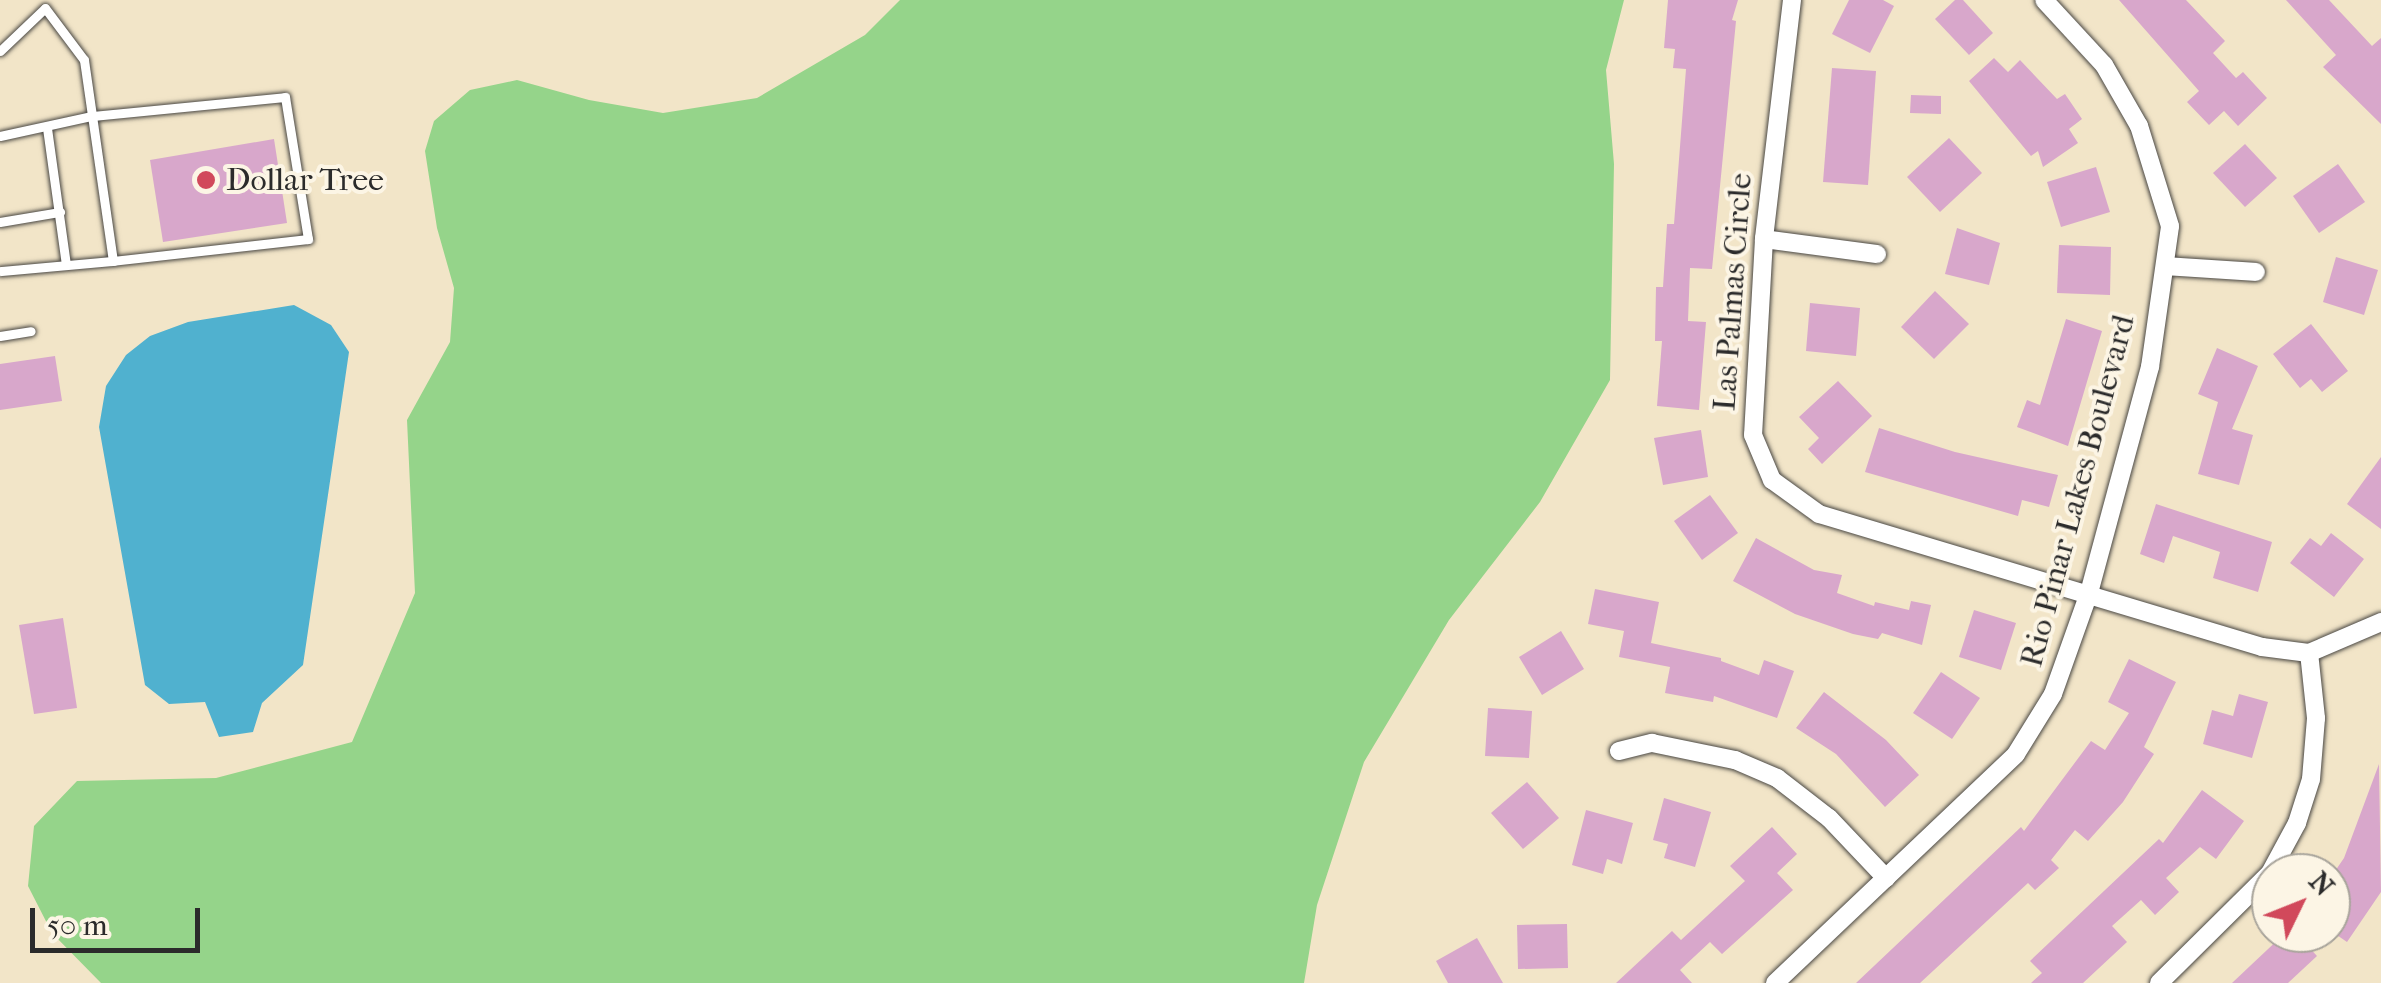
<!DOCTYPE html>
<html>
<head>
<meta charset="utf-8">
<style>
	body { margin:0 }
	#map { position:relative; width:2381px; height:983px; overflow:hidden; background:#f2e5c8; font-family:"IM FELL French Canon",serif }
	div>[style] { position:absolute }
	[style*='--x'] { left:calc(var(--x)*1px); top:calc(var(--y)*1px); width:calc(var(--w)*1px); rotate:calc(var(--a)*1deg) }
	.green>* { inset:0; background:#95d48a }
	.water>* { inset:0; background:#50b1cf }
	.building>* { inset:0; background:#d8a7cb }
	.roads { filter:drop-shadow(0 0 2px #494743) drop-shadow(0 0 2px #494743) }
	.lane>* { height:9px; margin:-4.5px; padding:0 4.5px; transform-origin:4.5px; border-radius:4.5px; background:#fff }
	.street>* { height:18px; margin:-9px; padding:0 9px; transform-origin:9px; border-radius:9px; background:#fff }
	.dots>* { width:28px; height:28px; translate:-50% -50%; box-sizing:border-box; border:5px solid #fcf5e5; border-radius:50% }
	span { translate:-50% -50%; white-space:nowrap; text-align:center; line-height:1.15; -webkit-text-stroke:8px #fcf5e5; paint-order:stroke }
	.poi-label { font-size:32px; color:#2b2b2b }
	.left { translate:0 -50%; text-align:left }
	.street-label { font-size:32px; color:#2b2b2b }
	.north { position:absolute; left:2251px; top:853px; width:100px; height:100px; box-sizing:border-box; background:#fcf5e5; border:2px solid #a8a49b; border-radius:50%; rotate:47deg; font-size:28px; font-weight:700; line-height:40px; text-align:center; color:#2b2b2b }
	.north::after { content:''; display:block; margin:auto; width:35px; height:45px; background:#d1495b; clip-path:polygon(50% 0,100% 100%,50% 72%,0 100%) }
	.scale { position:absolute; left:30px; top:908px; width:170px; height:45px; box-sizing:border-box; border:5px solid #2b2b2b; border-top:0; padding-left:12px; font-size:30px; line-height:35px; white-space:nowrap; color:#2b2b2b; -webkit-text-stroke:8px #fcf5e5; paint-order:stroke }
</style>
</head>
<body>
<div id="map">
	<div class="green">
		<div style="clip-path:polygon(900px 0,1624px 0,1606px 70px,1614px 164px,1610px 380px,1540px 502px,1449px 620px,1364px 762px,1317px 905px,1304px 983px,101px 983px,52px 933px,28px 886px,34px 826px,77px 781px,216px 778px,352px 742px,415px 593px,407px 420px,450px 342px,454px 288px,437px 228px,425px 151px,434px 121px,470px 90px,517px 80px,589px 100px,663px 113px,757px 98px,865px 35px)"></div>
	</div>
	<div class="water">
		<div style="clip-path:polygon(294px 305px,331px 325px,349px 352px,303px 665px,262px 703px,253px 732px,219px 737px,205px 702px,169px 704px,145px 685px,99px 427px,106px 386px,126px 355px,150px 336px,188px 322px)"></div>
	</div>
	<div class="building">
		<div style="clip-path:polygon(1668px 0,1738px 0,1732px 20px,1736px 21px,1712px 269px,1690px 268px,1688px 321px,1706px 322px,1699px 410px,1657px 406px,1662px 341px,1655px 341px,1656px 287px,1663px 287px,1667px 224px,1674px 224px,1686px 69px,1673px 68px,1675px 49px,1664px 48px)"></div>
		<div style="clip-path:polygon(1849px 0,1883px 0,1894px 6px,1870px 53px,1832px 34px)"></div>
		<div style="clip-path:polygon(1955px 0,1963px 0,1993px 33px,1969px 55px,1935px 19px)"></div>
		<div style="clip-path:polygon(2119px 0,2186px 0,2225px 41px,2213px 53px,2236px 78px,2243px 72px,2267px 98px,2238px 126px,2224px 111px,2209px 125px,2187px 102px,2199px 91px)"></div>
		<div style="clip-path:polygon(2286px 0,2329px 0,2372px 46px,2381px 38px,2381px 124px,2323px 67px,2336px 55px)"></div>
		<div style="clip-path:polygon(1994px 58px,2008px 72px,2020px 60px,2057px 99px,2065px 94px,2082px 119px,2069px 129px,2078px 143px,2043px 167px,2038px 151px,2031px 156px,1969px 81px)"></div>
		<div style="clip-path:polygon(1832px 68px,1876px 71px,1868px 185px,1823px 182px)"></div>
		<div style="clip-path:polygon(1911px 95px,1941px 96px,1941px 114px,1910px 113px)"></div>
		<div style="clip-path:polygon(1949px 138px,1982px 173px,1940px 212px,1907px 177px)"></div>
		<div style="clip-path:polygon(274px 139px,287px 223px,163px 242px,150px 160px)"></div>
		<div style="clip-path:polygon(2245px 144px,2277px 178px,2245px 207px,2213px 173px)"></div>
		<div style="clip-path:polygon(2338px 164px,2365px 202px,2319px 233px,2293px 196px)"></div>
		<div style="clip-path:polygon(2096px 167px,2110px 212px,2061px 227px,2047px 182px)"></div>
		<div style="clip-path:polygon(1957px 228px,2000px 243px,1989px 285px,1945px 274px)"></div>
		<div style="clip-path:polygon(2059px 245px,2111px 247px,2110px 295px,2057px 293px)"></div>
		<div style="clip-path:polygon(2336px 257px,2378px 270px,2364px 315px,2323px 302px)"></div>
		<div style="clip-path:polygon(1935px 291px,1969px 324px,1934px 359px,1901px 327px)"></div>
		<div style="clip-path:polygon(1810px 303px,1860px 308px,1856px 356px,1806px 351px)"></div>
		<div style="clip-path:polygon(2066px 319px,2102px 331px,2068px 446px,2017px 427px,2027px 400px,2040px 405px)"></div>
		<div style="clip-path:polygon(2311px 324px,2348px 371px,2322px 392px,2311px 379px,2300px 388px,2273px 354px)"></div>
		<div style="clip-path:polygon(2217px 348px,2258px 366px,2232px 429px,2253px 435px,2239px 485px,2198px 474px,2218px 402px,2198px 394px)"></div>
		<div style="clip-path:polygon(55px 356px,62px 401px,0 410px,0 364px)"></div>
		<div style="clip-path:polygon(1838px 381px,1872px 416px,1822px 464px,1808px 449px,1819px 438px,1799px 417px)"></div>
		<div style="clip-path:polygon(1879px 428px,1955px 452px,2058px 475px,2049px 507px,2022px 500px,2018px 516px,1865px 472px)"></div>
		<div style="clip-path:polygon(1701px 430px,1708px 477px,1663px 485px,1654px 438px)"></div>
		<div style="clip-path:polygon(2381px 457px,2381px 529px,2347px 504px)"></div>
		<div style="clip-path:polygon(1710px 495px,1738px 533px,1702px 560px,1674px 521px)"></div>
		<div style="clip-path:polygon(2156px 504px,2272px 542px,2258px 592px,2213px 578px,2220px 552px,2173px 536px,2164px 563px,2140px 554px)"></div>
		<div style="clip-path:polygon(2331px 533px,2364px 559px,2334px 597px,2290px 563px,2310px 538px,2321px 546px)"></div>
		<div style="clip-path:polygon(1756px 538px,1814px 570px,1842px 575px,1837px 593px,1874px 606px,1875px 602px,1909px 610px,1911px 601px,1931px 605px,1922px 645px,1882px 633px,1878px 639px,1853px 634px,1795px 614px,1733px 581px)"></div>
		<div style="clip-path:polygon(1595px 589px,1659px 602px,1651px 643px,1721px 658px,1721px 661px,1759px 675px,1764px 660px,1794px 671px,1777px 718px,1714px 696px,1713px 702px,1665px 693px,1670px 667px,1619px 657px,1624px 631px,1588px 624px)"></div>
		<div style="clip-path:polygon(1974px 610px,2016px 623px,2001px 670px,1959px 657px)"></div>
		<div style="clip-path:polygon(63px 618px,77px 708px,34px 714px,19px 625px)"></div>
		<div style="clip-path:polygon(1561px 631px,1584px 669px,1542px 695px,1519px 657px)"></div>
		<div style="clip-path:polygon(2129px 659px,2176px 682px,2144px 747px,2154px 754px,2123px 802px,2088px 841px,2075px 830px,2051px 860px,2059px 868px,2035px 890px,2028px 883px,1920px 983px,1856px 983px,2021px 827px,2024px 831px,2091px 741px,2105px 750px,2129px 713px,2108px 702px)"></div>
		<div style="clip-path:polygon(1941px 672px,1980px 698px,1952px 739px,1913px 713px)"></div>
		<div style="clip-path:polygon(1824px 692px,1886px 740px,1919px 775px,1885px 807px,1836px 754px,1796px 728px)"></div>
		<div style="clip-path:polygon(2239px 694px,2268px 702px,2252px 758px,2203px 744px,2212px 710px,2233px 716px)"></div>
		<div style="clip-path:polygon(1488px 708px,1532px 711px,1529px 758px,1485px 756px)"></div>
		<div style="clip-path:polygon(2379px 764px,2381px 892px,2347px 942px,2331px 931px,2331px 877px,2344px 858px)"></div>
		<div style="clip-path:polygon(1527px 782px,1559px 818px,1523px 849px,1491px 813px)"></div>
		<div style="clip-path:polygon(2202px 790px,2244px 821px,2216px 859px,2200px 847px,2166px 878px,2179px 892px,2155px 915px,2141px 900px,2112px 926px,2127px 942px,2083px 983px,2031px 983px,2042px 973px,2030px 961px,2159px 839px,2163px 843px)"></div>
		<div style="clip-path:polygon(1664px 798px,1711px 812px,1695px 867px,1664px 858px,1668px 844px,1653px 840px)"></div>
		<div style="clip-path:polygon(1586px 810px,1633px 823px,1622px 864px,1607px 859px,1603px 874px,1572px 865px)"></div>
		<div style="clip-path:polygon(1772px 827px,1797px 854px,1777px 873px,1793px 890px,1722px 954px,1710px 942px,1680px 970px,1692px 983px,1616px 983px,1672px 931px,1681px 940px,1745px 881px,1730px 866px)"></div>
		<div style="clip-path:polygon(1567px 924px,1568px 968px,1518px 969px,1517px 925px)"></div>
		<div style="clip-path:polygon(2285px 933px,2296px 933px,2317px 956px,2288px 983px,2232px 983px)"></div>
		<div style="clip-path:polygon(1477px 938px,1503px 983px,1448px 983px,1436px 961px)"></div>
	</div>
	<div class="roads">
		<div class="lane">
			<div style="--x:0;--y:51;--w:62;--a:-43.7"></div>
			<div style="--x:45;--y:8;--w:65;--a:53.1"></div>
			<div style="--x:84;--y:60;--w:203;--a:81.8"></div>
			<div style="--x:113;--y:261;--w:113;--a:174.9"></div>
			<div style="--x:47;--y:128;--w:138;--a:82.1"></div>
			<div style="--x:0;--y:136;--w:94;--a:-12.3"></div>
			<div style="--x:92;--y:116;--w:194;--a:-5.6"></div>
			<div style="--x:285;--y:97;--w:144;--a:80.8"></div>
			<div style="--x:308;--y:239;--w:196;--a:173.6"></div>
			<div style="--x:0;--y:222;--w:61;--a:-9.5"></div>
			<div style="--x:0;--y:336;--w:31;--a:-9"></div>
		</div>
		<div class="street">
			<div style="--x:1792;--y:0;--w:241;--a:96.7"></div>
			<div style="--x:1764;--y:239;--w:196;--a:93.2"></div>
			<div style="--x:1753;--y:435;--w:49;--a:67.1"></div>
			<div style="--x:1772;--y:480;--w:58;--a:35.9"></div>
			<div style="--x:1819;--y:514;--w:463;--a:16.7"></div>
			<div style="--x:2262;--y:647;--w:47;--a:7.3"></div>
			<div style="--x:2309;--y:653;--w:78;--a:-23.3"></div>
			<div style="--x:1764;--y:239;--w:114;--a:7.6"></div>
			<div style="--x:2166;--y:266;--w:90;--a:3.8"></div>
			<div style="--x:1619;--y:751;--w:34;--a:-14"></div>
			<div style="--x:1652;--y:743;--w:85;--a:11.6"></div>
			<div style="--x:1735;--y:760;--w:46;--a:23.2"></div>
			<div style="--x:1777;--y:778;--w:66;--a:37.6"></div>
			<div style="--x:1829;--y:818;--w:83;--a:46.5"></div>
			<div style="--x:1775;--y:983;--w:332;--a:-43.5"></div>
			<div style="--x:2016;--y:754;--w:70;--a:-58.3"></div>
			<div style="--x:2053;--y:694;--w:107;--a:-70.4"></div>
			<div style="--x:2089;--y:593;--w:234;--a:-74.9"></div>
			<div style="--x:2150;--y:367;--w:142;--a:-81.9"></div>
			<div style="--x:2170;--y:226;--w:105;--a:-107.2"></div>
			<div style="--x:2139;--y:126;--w:70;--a:-119.8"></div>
			<div style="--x:2104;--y:65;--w:88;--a:-132.7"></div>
			<div style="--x:2159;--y:983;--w:156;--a:-44.7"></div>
			<div style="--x:2270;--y:873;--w:57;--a:-61.6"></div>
			<div style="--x:2297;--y:823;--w:46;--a:-72.3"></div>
			<div style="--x:2311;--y:779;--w:61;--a:-85.3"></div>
			<div style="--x:2316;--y:718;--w:65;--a:-96.1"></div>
		</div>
	</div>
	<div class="dots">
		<div style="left:206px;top:180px;background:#d1495b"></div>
	</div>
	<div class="poi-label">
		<span class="left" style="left:226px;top:180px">Dollar Tree</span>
	</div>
	<div class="street-label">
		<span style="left:1733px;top:292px;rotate:-86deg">Las Palmas Circle</span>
		<span style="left:2078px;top:491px;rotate:-75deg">Rio Pinar Lakes Boulevard</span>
	</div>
	<div class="north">N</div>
	<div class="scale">50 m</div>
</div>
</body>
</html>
